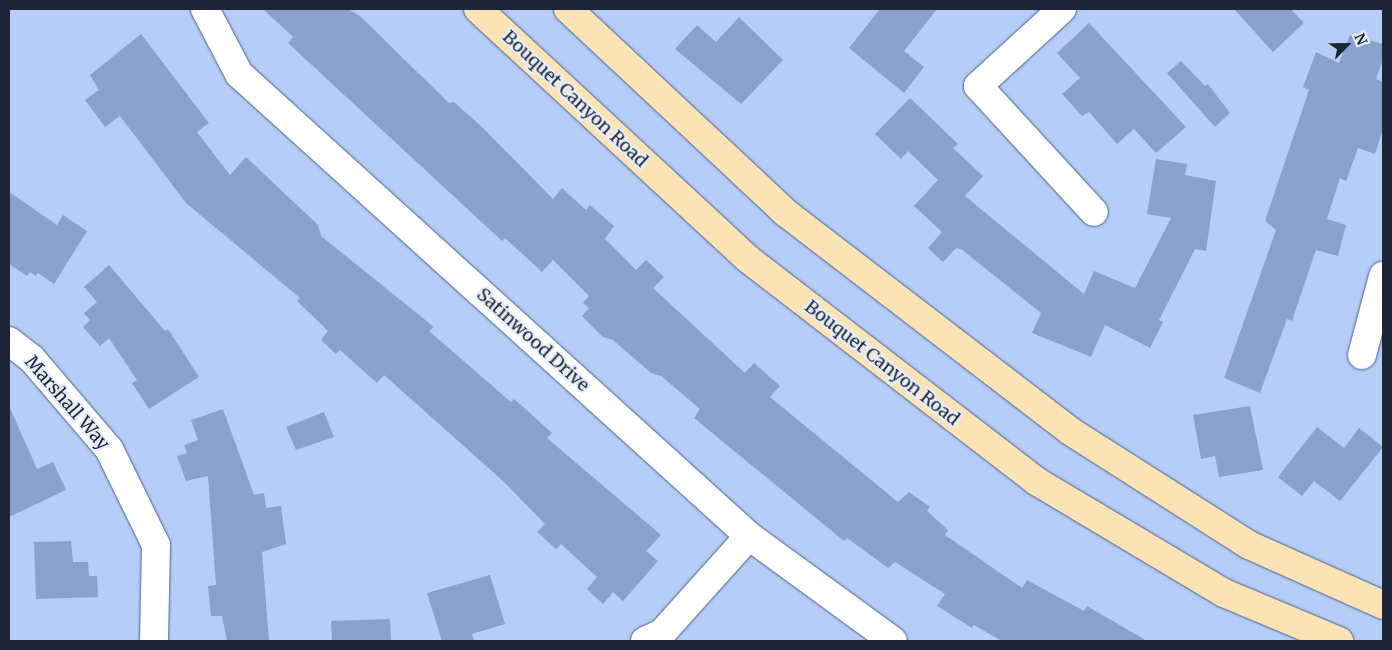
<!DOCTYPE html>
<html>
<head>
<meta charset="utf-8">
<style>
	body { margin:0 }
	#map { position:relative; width:1392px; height:650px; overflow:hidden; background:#b5cdf8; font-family:Merriweather,serif }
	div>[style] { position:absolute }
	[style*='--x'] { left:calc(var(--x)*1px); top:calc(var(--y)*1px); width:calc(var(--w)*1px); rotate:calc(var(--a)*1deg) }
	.building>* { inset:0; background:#8aa1cb }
	.roads { filter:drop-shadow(0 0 1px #4d6288) drop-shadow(0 0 1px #4d6288) }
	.minor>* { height:28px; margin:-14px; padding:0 14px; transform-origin:14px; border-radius:14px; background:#fff }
	.major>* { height:28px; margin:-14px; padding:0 14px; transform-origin:14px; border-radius:14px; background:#fbe3b5 }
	span { translate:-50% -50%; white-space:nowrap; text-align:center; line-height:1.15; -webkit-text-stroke:4.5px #e6eefb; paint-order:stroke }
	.street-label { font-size:18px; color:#1d2636 }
	.frame { position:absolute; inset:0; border:10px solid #1d2636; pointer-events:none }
	.north { position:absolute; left:1322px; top:20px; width:50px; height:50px; -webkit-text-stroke:4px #e6eefb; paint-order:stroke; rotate:67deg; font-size:14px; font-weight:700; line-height:20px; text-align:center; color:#1d2636 }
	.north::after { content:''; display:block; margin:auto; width:18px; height:22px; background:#1d2636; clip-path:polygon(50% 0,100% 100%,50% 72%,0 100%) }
</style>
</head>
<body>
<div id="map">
	<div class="building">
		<div style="clip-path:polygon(263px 9px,348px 9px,360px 16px,449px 103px,454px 102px,483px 128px,553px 199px,562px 188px,586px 210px,590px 205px,614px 226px,605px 239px,636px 270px,646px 260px,664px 277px,653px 288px,745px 373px,754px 363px,780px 386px,770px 397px,898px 502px,909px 492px,930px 507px,927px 511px,948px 530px,945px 535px,1022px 588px,1027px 580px,1084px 611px,1087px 606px,1147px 641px,1002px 641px,974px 625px,972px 628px,937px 606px,945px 594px,895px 562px,888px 568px,847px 538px,844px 541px,694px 418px,700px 409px,661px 376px,651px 373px,613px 340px,603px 337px,582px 316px,589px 308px,583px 303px,589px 296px,553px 260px,542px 272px,505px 238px,502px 241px,288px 43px,293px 37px)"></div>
		<div style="clip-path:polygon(880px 9px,937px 9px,904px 51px,924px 67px,904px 93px,849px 48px)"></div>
		<div style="clip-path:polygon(1234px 9px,1291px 9px,1304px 23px,1273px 52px)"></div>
		<div style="clip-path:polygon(739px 17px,783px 60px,741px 104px,675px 49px,697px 25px,716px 42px)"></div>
		<div style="clip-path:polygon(1089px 23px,1186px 127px,1156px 153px,1134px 129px,1117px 144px,1089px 112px,1082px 116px,1062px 94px,1080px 78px,1057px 53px)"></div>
		<div style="clip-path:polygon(141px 34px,209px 123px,197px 132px,230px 175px,246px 157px,318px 225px,321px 236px,434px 327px,429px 331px,511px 402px,514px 399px,522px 406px,552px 433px,547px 438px,661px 535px,646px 551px,658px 561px,623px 601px,613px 592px,603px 604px,587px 589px,597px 577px,561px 544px,556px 549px,537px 532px,545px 524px,503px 481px,384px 375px,377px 383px,340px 350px,336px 354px,321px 340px,328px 331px,297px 301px,300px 298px,186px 203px,120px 116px,105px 127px,85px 100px,99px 90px,90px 75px)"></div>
		<div style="clip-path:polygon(1350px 35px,1383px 44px,1383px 59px,1376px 79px,1383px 82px,1383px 129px,1375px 154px,1358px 148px,1346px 181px,1340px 178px,1327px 219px,1346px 225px,1338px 256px,1316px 250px,1292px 321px,1287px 319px,1260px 393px,1224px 378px,1276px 230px,1265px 221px,1309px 90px,1303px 87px,1316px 52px,1339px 63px)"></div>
		<div style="clip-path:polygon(1181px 61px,1205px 86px,1208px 84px,1230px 113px,1215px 127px,1167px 73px)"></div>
		<div style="clip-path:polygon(910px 98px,958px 144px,953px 148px,983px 176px,965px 196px,1084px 294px,1094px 271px,1135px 288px,1171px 218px,1147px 214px,1156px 159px,1187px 164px,1185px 175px,1216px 181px,1206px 251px,1195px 249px,1159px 320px,1163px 322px,1150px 348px,1105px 325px,1091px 357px,1032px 333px,1041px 313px,961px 249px,956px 248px,943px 262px,928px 248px,942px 232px,914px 206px,938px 180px,908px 151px,901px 159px,875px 134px)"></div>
		<div style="clip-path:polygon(9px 192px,57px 225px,63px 215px,87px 231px,54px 284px,38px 273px,36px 276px,30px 272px,27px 276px,9px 264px)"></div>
		<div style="clip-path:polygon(109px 265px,165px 331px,168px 329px,199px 377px,149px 409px,132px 383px,137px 380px,109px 338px,100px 346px,83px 327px,90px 320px,84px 313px,97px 302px,84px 287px)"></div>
		<div style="clip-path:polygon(9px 406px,37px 469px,53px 462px,66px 490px,9px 517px)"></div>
		<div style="clip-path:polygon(1250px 406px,1263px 470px,1219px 477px,1215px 456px,1201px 459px,1193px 415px)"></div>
		<div style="clip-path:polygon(223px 409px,254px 495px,264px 493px,266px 508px,281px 506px,286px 544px,262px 552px,269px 641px,227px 641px,222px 616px,211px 616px,208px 586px,216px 585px,208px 476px,186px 481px,177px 456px,187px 453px,184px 445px,198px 440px,191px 420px)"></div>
		<div style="clip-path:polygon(324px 412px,334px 437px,296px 450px,286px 427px)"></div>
		<div style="clip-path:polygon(1317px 427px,1344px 448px,1359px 428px,1383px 447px,1340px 501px,1314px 481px,1302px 496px,1278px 477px)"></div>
		<div style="clip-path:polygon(71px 541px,73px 562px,88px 562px,89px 576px,97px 576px,98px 597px,36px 599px,34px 542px)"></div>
		<div style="clip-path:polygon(490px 575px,505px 624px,472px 634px,474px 641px,442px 641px,427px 593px)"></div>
		<div style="clip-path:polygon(390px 619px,391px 641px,332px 641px,331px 621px)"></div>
	</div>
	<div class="roads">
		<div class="minor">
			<div style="--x:205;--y:9;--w:73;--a:62.4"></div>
			<div style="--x:239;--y:74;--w:688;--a:42.17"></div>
			<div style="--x:749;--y:536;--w:178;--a:36.1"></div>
			<div style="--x:1062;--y:9;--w:114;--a:137.5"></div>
			<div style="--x:978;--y:86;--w:171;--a:47.4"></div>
			<div style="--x:9;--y:341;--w:29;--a:38"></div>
			<div style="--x:32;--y:359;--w:118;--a:49.5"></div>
			<div style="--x:109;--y:449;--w:107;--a:63.9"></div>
			<div style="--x:156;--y:545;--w:96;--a:91.2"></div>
			<div style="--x:1362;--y:355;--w:82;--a:-75.1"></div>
			<div style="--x:645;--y:641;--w:19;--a:-25"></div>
			<div style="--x:662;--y:633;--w:130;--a:-48.1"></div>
		</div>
		<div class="major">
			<div style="--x:478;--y:9;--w:368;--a:42.8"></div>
			<div style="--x:748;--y:259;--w:364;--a:37.6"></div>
			<div style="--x:1036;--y:481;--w:219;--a:30.8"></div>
			<div style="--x:1224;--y:593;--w:125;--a:22.7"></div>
			<div style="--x:568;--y:9;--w:299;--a:43.1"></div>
			<div style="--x:786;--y:213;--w:358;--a:37.5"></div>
			<div style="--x:1070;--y:431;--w:212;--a:32.5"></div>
			<div style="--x:1249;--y:545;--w:147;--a:24.1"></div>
		</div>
	</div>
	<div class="street-label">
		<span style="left:575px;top:99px;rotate:43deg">Bouquet Canyon Road</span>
		<span style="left:533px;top:340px;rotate:42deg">Satinwood Drive</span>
		<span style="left:882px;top:363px;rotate:38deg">Bouquet Canyon Road</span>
		<span style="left:67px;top:403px;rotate:49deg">Marshall Way</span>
	</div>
	<div class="frame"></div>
	<div class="north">N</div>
</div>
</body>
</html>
